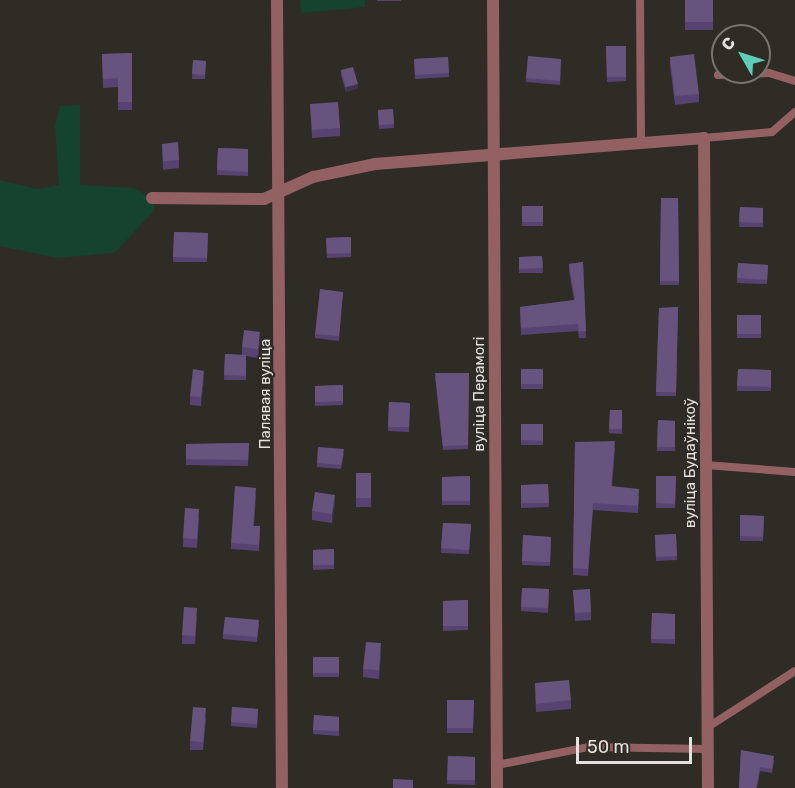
<!DOCTYPE html>
<html>
<head>
<meta charset="utf-8">
<style>
	body { margin:0 }
	#map { position:relative; width:795px; height:788px; overflow:hidden; background:#2f2c26; font-family:Rubik,sans-serif }
	div>[style] { position:absolute }
	[style*='--x'] { left:calc(var(--x)*1px); top:calc(var(--y)*1px); width:calc(var(--w)*1px); rotate:calc(var(--a)*1deg) }
	.green>* { inset:0; background:#15432d }
	.lane>* { height:8px; margin:-4px; padding:0 4px; transform-origin:4px; border-radius:4px; background:#936164 }
	.street>* { height:12px; margin:-6px; padding:0 6px; transform-origin:6px; border-radius:6px; background:#936164 }
	.wall>* { inset:0; background:#574372 }
	.shaded-wall>* { inset:0; background:#40334f }
	.building>* { inset:0; background:#66547e }
	span { translate:-50% -50%; white-space:nowrap; text-align:center; line-height:1.15; -webkit-text-stroke:4.5px #2f2c26; paint-order:stroke }
	.street-label { font-size:15px; color:#e4e2de }
	.north { position:absolute; left:711px; top:24px; width:60px; height:60px; box-sizing:border-box; background:#2f2c26; border:2px solid #777570; border-radius:50%; rotate:309deg; font-size:16px; font-weight:700; line-height:24px; text-align:center; color:#e4e2de }
	.north::after { content:''; display:block; margin:auto; width:21px; height:27px; background:#5eceb8; clip-path:polygon(50% 0,100% 100%,50% 72%,0 100%) }
	.scale { position:absolute; left:576px; top:737px; width:116px; height:27px; box-sizing:border-box; border:3px solid #e4e2de; border-top:0; padding-left:8px; font-size:18px; line-height:21px; white-space:nowrap; color:#e4e2de; -webkit-text-stroke:4px #2f2c26; paint-order:stroke }
</style>
</head>
<body>
<div id="map">
	<div class="green">
		<div style="clip-path:polygon(300px 0,365px 0,365px 7px,301px 13px)"></div>
		<div style="clip-path:polygon(80px 105px,80px 185px,134px 188px,152px 198px,155px 210px,114px 253px,57px 258px,0 246px,0 180px,37px 189px,59px 185px,55px 125px,60px 106px)"></div>
	</div>
	<div class="lane">
		<div style="--x:640;--y:0;--w:140;--a:89.6"></div>
		<div style="--x:718;--y:75;--w:51;--a:-2.2"></div>
		<div style="--x:769;--y:73;--w:27;--a:17"></div>
		<div style="--x:704;--y:138;--w:68;--a:-5"></div>
		<div style="--x:772;--y:132;--w:30;--a:-41"></div>
		<div style="--x:706;--y:465;--w:89;--a:4.5"></div>
		<div style="--x:708;--y:727;--w:103;--a:-32.8"></div>
		<div style="--x:497;--y:765;--w:94;--a:-11.1"></div>
		<div style="--x:589;--y:747;--w:119;--a:1"></div>
	</div>
	<div class="street">
		<div style="--x:277;--y:0;--w:788;--a:89.64"></div>
		<div style="--x:493;--y:0;--w:788;--a:89.71"></div>
		<div style="--x:152;--y:198;--w:112;--a:0.5"></div>
		<div style="--x:264;--y:199;--w:54;--a:-24.2"></div>
		<div style="--x:313;--y:177;--w:63;--a:-11.8"></div>
		<div style="--x:375;--y:164;--w:330;--a:-4.5"></div>
		<div style="--x:704;--y:138;--w:650;--a:89.65"></div>
	</div>
	<div class="wall">
		<div style="clip-path:polygon(377px 0,401px 0,401px 1px,377px 1px)"></div>
		<div style="clip-path:polygon(685px 0,713px 0,713px 30px,685px 30px)"></div>
		<div style="clip-path:polygon(606px 46px,626px 46px,626px 81px,607px 82px)"></div>
		<div style="clip-path:polygon(132px 53px,132px 110px,118px 110px,118px 87px,103px 88px,102px 54px)"></div>
		<div style="clip-path:polygon(448px 57px,449px 77px,415px 79px,414px 59px)"></div>
		<div style="clip-path:polygon(670px 57px,699px 94px,699px 102px,675px 105px,670px 66px)"></div>
		<div style="clip-path:polygon(561px 59px,560px 85px,526px 82px,526px 78px)"></div>
		<div style="clip-path:polygon(193px 60px,206px 61px,205px 79px,192px 79px)"></div>
		<div style="clip-path:polygon(341px 70px,358px 88px,346px 92px,341px 75px)"></div>
		<div style="clip-path:polygon(310px 104px,340px 128px,340px 136px,312px 138px)"></div>
		<div style="clip-path:polygon(393px 109px,394px 128px,379px 129px,378px 111px)"></div>
		<div style="clip-path:polygon(162px 144px,179px 160px,179px 168px,163px 170px)"></div>
		<div style="clip-path:polygon(218px 148px,248px 149px,248px 176px,217px 175px)"></div>
		<div style="clip-path:polygon(661px 198px,678px 198px,679px 285px,660px 285px)"></div>
		<div style="clip-path:polygon(522px 206px,543px 206px,543px 226px,522px 226px)"></div>
		<div style="clip-path:polygon(740px 207px,763px 208px,763px 227px,739px 227px)"></div>
		<div style="clip-path:polygon(174px 232px,208px 233px,207px 262px,173px 262px)"></div>
		<div style="clip-path:polygon(351px 237px,351px 257px,327px 258px,326px 238px)"></div>
		<div style="clip-path:polygon(542px 256px,543px 273px,519px 273px,519px 257px)"></div>
		<div style="clip-path:polygon(583px 262px,586px 338px,579px 338px,578px 331px,521px 335px,520px 307px,574px 300px,569px 271px,569px 264px)"></div>
		<div style="clip-path:polygon(738px 263px,768px 265px,767px 284px,737px 283px)"></div>
		<div style="clip-path:polygon(343px 292px,339px 341px,315px 338px,315px 334px)"></div>
		<div style="clip-path:polygon(678px 307px,676px 396px,656px 396px,659px 308px)"></div>
		<div style="clip-path:polygon(737px 315px,761px 315px,761px 338px,737px 338px)"></div>
		<div style="clip-path:polygon(260px 341px,258px 358px,246px 356px,246px 380px,224px 380px,225px 354px,242px 355px,242px 347px)"></div>
		<div style="clip-path:polygon(521px 369px,543px 369px,543px 389px,521px 389px)"></div>
		<div style="clip-path:polygon(738px 369px,771px 370px,771px 391px,737px 391px)"></div>
		<div style="clip-path:polygon(469px 373px,468px 449px,443px 450px,435px 377px)"></div>
		<div style="clip-path:polygon(204px 379px,201px 406px,190px 405px,190px 396px)"></div>
		<div style="clip-path:polygon(343px 385px,343px 405px,315px 406px,315px 386px)"></div>
		<div style="clip-path:polygon(389px 402px,410px 403px,409px 432px,388px 431px)"></div>
		<div style="clip-path:polygon(610px 410px,622px 410px,622px 434px,609px 433px)"></div>
		<div style="clip-path:polygon(658px 420px,675px 421px,675px 451px,657px 451px)"></div>
		<div style="clip-path:polygon(521px 424px,543px 424px,543px 445px,521px 445px)"></div>
		<div style="clip-path:polygon(575px 442px,615px 448px,612px 486px,639px 496px,638px 513px,593px 510px,588px 576px,573px 575px)"></div>
		<div style="clip-path:polygon(249px 443px,248px 466px,186px 465px,186px 444px)"></div>
		<div style="clip-path:polygon(344px 453px,341px 469px,317px 467px,317px 463px)"></div>
		<div style="clip-path:polygon(356px 473px,371px 498px,371px 507px,356px 507px)"></div>
		<div style="clip-path:polygon(470px 476px,470px 505px,442px 505px,442px 477px)"></div>
		<div style="clip-path:polygon(656px 476px,676px 476px,675px 508px,656px 508px)"></div>
		<div style="clip-path:polygon(548px 484px,549px 507px,521px 508px,521px 485px)"></div>
		<div style="clip-path:polygon(256px 494px,254px 526px,260px 526px,259px 551px,231px 549px,231px 543px)"></div>
		<div style="clip-path:polygon(335px 504px,332px 523px,312px 520px,312px 511px)"></div>
		<div style="clip-path:polygon(740px 515px,764px 516px,763px 541px,740px 541px)"></div>
		<div style="clip-path:polygon(199px 517px,197px 548px,183px 547px,183px 538px)"></div>
		<div style="clip-path:polygon(443px 523px,471px 524px,469px 554px,441px 553px)"></div>
		<div style="clip-path:polygon(676px 534px,677px 560px,656px 561px,655px 535px)"></div>
		<div style="clip-path:polygon(523px 535px,551px 537px,550px 566px,522px 565px)"></div>
		<div style="clip-path:polygon(334px 549px,334px 569px,313px 570px,313px 550px)"></div>
		<div style="clip-path:polygon(522px 588px,549px 589px,548px 613px,521px 611px)"></div>
		<div style="clip-path:polygon(573px 590px,591px 612px,591px 620px,575px 621px)"></div>
		<div style="clip-path:polygon(468px 600px,468px 630px,443px 631px,443px 601px)"></div>
		<div style="clip-path:polygon(652px 613px,675px 614px,675px 644px,651px 643px)"></div>
		<div style="clip-path:polygon(197px 616px,195px 644px,182px 644px,182px 635px)"></div>
		<div style="clip-path:polygon(259px 624px,257px 642px,223px 639px,223px 634px)"></div>
		<div style="clip-path:polygon(381px 652px,379px 679px,363px 677px,363px 669px)"></div>
		<div style="clip-path:polygon(313px 657px,339px 657px,339px 677px,313px 677px)"></div>
		<div style="clip-path:polygon(535px 683px,571px 700px,571px 709px,536px 712px)"></div>
		<div style="clip-path:polygon(447px 700px,474px 700px,473px 733px,447px 733px)"></div>
		<div style="clip-path:polygon(232px 707px,258px 709px,257px 728px,231px 726px)"></div>
		<div style="clip-path:polygon(314px 715px,339px 717px,339px 736px,313px 734px)"></div>
		<div style="clip-path:polygon(206px 717px,203px 750px,190px 750px,190px 741px)"></div>
		<div style="clip-path:polygon(741px 750px,774px 760px,772px 773px,760px 771px,757px 788px,739px 788px)"></div>
		<div style="clip-path:polygon(448px 756px,475px 757px,475px 785px,447px 784px)"></div>
	</div>
	<div class="shaded-wall">
		<div style="clip-path:polygon(358px 84px,358px 88px,346px 92px,346px 87px)"></div>
		<div style="clip-path:polygon(260px 332px,260px 341px,258px 358px,258px 349px)"></div>
		<div style="clip-path:polygon(204px 371px,204px 379px,201px 406px,201px 397px)"></div>
		<div style="clip-path:polygon(335px 495px,335px 504px,332px 523px,332px 514px)"></div>
		<div style="clip-path:polygon(381px 643px,381px 652px,379px 679px,379px 670px)"></div>
	</div>
	<div class="building">
		<div style="clip-path:polygon(685px 0,713px 0,713px 22px,685px 22px)"></div>
		<div style="clip-path:polygon(606px 46px,626px 46px,626px 77px,607px 77px)"></div>
		<div style="clip-path:polygon(132px 53px,132px 102px,118px 102px,118px 78px,103px 79px,102px 54px)"></div>
		<div style="clip-path:polygon(694px 54px,699px 94px,675px 96px,670px 57px)"></div>
		<div style="clip-path:polygon(528px 56px,561px 59px,560px 81px,526px 78px)"></div>
		<div style="clip-path:polygon(448px 57px,449px 73px,415px 75px,414px 59px)"></div>
		<div style="clip-path:polygon(193px 60px,206px 61px,205px 75px,192px 74px)"></div>
		<div style="clip-path:polygon(353px 67px,358px 84px,346px 87px,341px 70px)"></div>
		<div style="clip-path:polygon(338px 102px,340px 128px,312px 130px,310px 104px)"></div>
		<div style="clip-path:polygon(393px 109px,394px 124px,379px 125px,378px 110px)"></div>
		<div style="clip-path:polygon(178px 142px,179px 160px,163px 161px,162px 144px)"></div>
		<div style="clip-path:polygon(218px 148px,248px 149px,248px 172px,217px 170px)"></div>
		<div style="clip-path:polygon(661px 198px,678px 198px,679px 281px,660px 281px)"></div>
		<div style="clip-path:polygon(522px 206px,543px 206px,543px 222px,522px 222px)"></div>
		<div style="clip-path:polygon(740px 207px,763px 208px,763px 223px,739px 222px)"></div>
		<div style="clip-path:polygon(174px 232px,208px 233px,207px 258px,173px 257px)"></div>
		<div style="clip-path:polygon(351px 237px,351px 253px,327px 254px,326px 238px)"></div>
		<div style="clip-path:polygon(542px 256px,543px 268px,519px 269px,519px 257px)"></div>
		<div style="clip-path:polygon(583px 262px,586px 331px,579px 331px,578px 324px,521px 328px,520px 307px,575px 300px,569px 264px)"></div>
		<div style="clip-path:polygon(738px 263px,768px 265px,767px 280px,737px 278px)"></div>
		<div style="clip-path:polygon(320px 289px,343px 292px,339px 336px,315px 334px)"></div>
		<div style="clip-path:polygon(678px 307px,676px 392px,656px 392px,659px 308px)"></div>
		<div style="clip-path:polygon(737px 315px,761px 315px,761px 334px,737px 334px)"></div>
		<div style="clip-path:polygon(244px 330px,260px 332px,258px 349px,242px 347px)"></div>
		<div style="clip-path:polygon(225px 354px,246px 355px,246px 376px,224px 375px)"></div>
		<div style="clip-path:polygon(193px 369px,204px 371px,201px 397px,190px 396px)"></div>
		<div style="clip-path:polygon(521px 369px,543px 369px,543px 384px,521px 384px)"></div>
		<div style="clip-path:polygon(738px 369px,771px 370px,771px 387px,737px 386px)"></div>
		<div style="clip-path:polygon(435px 373px,469px 373px,468px 445px,443px 446px)"></div>
		<div style="clip-path:polygon(343px 385px,343px 401px,315px 402px,315px 386px)"></div>
		<div style="clip-path:polygon(389px 402px,410px 403px,409px 427px,388px 427px)"></div>
		<div style="clip-path:polygon(610px 410px,622px 410px,622px 429px,609px 429px)"></div>
		<div style="clip-path:polygon(658px 420px,675px 421px,675px 447px,657px 447px)"></div>
		<div style="clip-path:polygon(521px 424px,543px 424px,543px 441px,521px 440px)"></div>
		<div style="clip-path:polygon(615px 441px,611px 486px,639px 489px,638px 506px,593px 503px,588px 569px,573px 568px,575px 442px)"></div>
		<div style="clip-path:polygon(249px 443px,248px 460px,186px 459px,186px 444px)"></div>
		<div style="clip-path:polygon(318px 447px,344px 449px,341px 465px,317px 463px)"></div>
		<div style="clip-path:polygon(356px 473px,371px 473px,371px 498px,356px 498px)"></div>
		<div style="clip-path:polygon(470px 476px,470px 501px,442px 501px,442px 477px)"></div>
		<div style="clip-path:polygon(656px 476px,676px 476px,675px 504px,656px 503px)"></div>
		<div style="clip-path:polygon(548px 484px,549px 503px,521px 503px,521px 485px)"></div>
		<div style="clip-path:polygon(235px 486px,256px 488px,253px 526px,260px 526px,259px 545px,231px 543px)"></div>
		<div style="clip-path:polygon(315px 492px,335px 495px,332px 514px,312px 511px)"></div>
		<div style="clip-path:polygon(185px 508px,199px 509px,197px 539px,183px 538px)"></div>
		<div style="clip-path:polygon(740px 515px,764px 516px,763px 537px,740px 536px)"></div>
		<div style="clip-path:polygon(443px 523px,471px 524px,469px 550px,441px 548px)"></div>
		<div style="clip-path:polygon(676px 534px,677px 556px,656px 557px,655px 535px)"></div>
		<div style="clip-path:polygon(523px 535px,551px 537px,550px 562px,522px 561px)"></div>
		<div style="clip-path:polygon(334px 549px,334px 565px,313px 565px,313px 550px)"></div>
		<div style="clip-path:polygon(522px 588px,549px 589px,548px 608px,521px 607px)"></div>
		<div style="clip-path:polygon(590px 589px,591px 612px,575px 613px,573px 590px)"></div>
		<div style="clip-path:polygon(468px 600px,468px 626px,443px 626px,443px 601px)"></div>
		<div style="clip-path:polygon(184px 607px,197px 608px,195px 636px,182px 635px)"></div>
		<div style="clip-path:polygon(652px 613px,675px 614px,675px 639px,651px 639px)"></div>
		<div style="clip-path:polygon(225px 617px,259px 620px,257px 637px,223px 634px)"></div>
		<div style="clip-path:polygon(366px 642px,381px 643px,379px 670px,363px 669px)"></div>
		<div style="clip-path:polygon(313px 657px,339px 657px,339px 673px,313px 673px)"></div>
		<div style="clip-path:polygon(569px 680px,571px 700px,536px 704px,535px 683px)"></div>
		<div style="clip-path:polygon(447px 700px,474px 700px,473px 728px,447px 728px)"></div>
		<div style="clip-path:polygon(193px 707px,206px 708px,203px 742px,190px 741px)"></div>
		<div style="clip-path:polygon(232px 707px,258px 709px,257px 724px,231px 722px)"></div>
		<div style="clip-path:polygon(314px 715px,339px 717px,339px 731px,313px 730px)"></div>
		<div style="clip-path:polygon(741px 750px,774px 756px,772px 769px,760px 767px,756px 788px,739px 788px)"></div>
		<div style="clip-path:polygon(448px 756px,475px 757px,475px 780px,447px 780px)"></div>
		<div style="clip-path:polygon(393px 779px,413px 780px,413px 788px,393px 788px)"></div>
	</div>
	<div class="street-label">
		<span style="left:266px;top:394px;rotate:-90deg">Палявая вуліца</span>
		<span style="left:480px;top:394px;rotate:-90deg">вуліца Перамогі</span>
		<span style="left:691px;top:463px;rotate:-90deg">вуліца Будаўнікоў</span>
	</div>
	<div class="north">С</div>
	<div class="scale">50 m</div>
</div>
</body>
</html>
